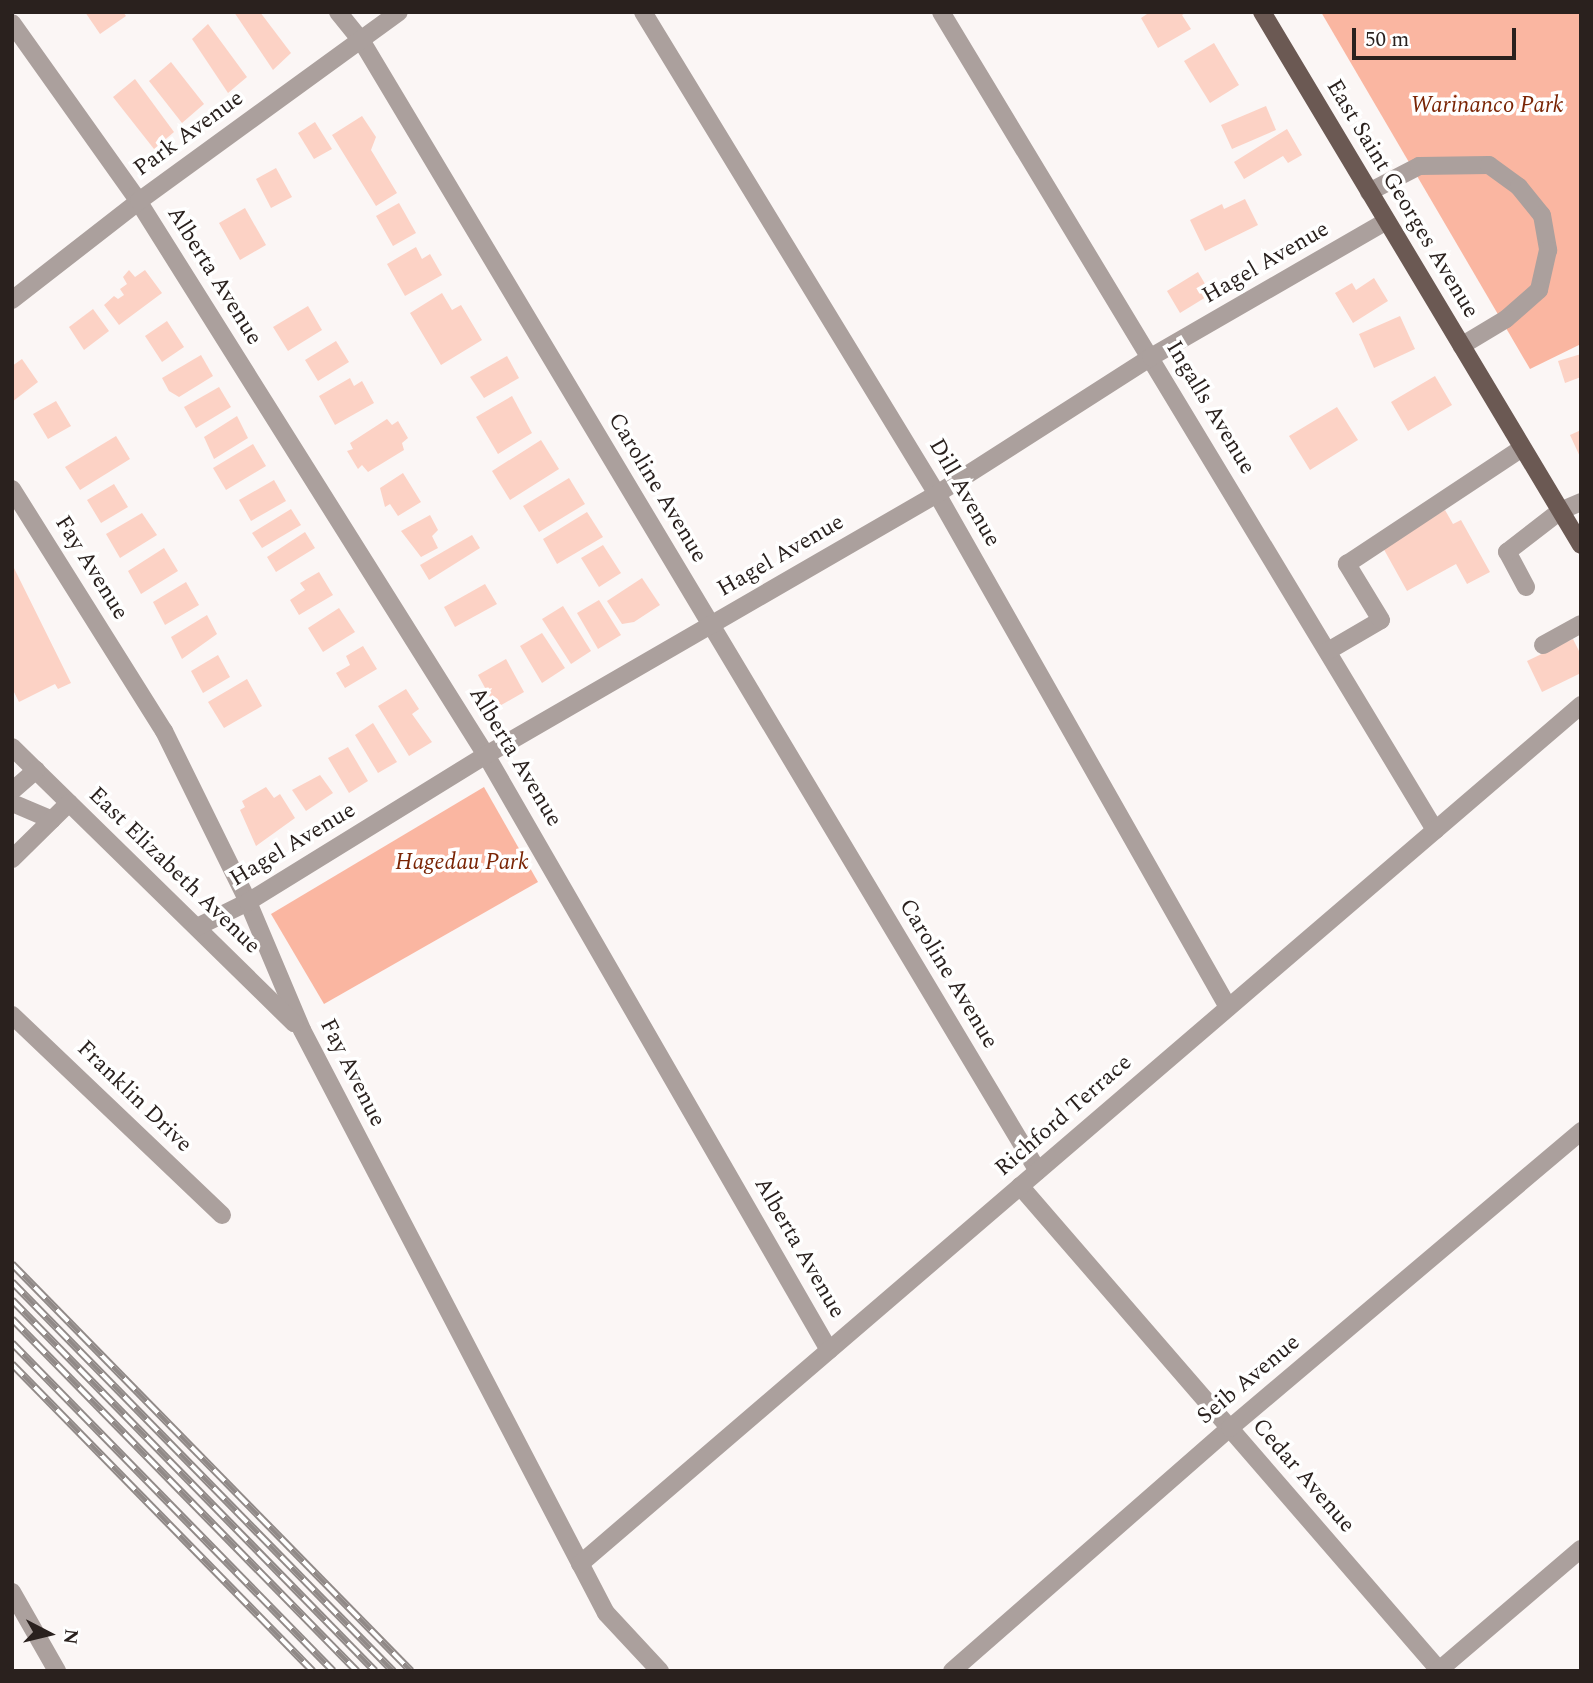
<!DOCTYPE html>
<html>
<head>
<meta charset="utf-8">
<style>
	body { margin:0 }
	#map { position:relative; width:1593px; height:1683px; overflow:hidden; background:#fbf6f5; font-family:Spectral,serif }
	div>[style] { position:absolute }
	[style*='--x'] { left:calc(var(--x)*1px); top:calc(var(--y)*1px); width:calc(var(--w)*1px); rotate:calc(var(--a)*1deg) }
	.green>* { inset:0; background:#fab6a1 }
	.building>* { inset:0; background:#fcd2c5 }
	.minor>* { height:18px; margin:-9px; padding:0 9px; transform-origin:9px; border-radius:9px; background:#aba09d }
	.major>* { height:18px; margin:-9px; padding:0 9px; transform-origin:9px; border-radius:9px; background:#6b5953 }
	.rail>* { height:8px; margin-top:-4px; transform-origin:0; background:repeating-linear-gradient(90deg,#fff 0 16px,#918a88 0 32px); box-sizing:border-box; border-block:2px solid #918a88 }
	span { translate:-50% -50%; white-space:nowrap; text-align:center; line-height:1.15; -webkit-text-stroke:7px #fff; paint-order:stroke }
	.park-label { font-size:23px; color:#7a2505; font-style:italic }
	.street-label { font-size:23px; color:#2a211e }
	.frame { position:absolute; inset:0; border:14px solid #2a211e; pointer-events:none }
	.north { position:absolute; left:14px; top:1599px; width:70px; height:70px; -webkit-text-stroke:5px #fff; paint-order:stroke; rotate:97deg; font-size:19px; font-weight:700; line-height:28px; text-align:center; color:#2a211e }
	.north::after { content:''; display:block; margin:auto; width:24px; height:32px; background:#2a211e; clip-path:polygon(50% 0,100% 100%,50% 72%,0 100%) }
	.scale { position:absolute; left:1352px; top:28px; width:164px; height:32px; box-sizing:border-box; border:4px solid #2a211e; border-top:0; padding-left:9px; font-size:21px; line-height:24px; white-space:nowrap; color:#2a211e; -webkit-text-stroke:5px #fff; paint-order:stroke }
</style>
</head>
<body>
<div id="map">
	<div class="green">
		<div style="clip-path:polygon(1321px 12px,1581px 12px,1581px 344px,1530px 369px)"></div>
		<div style="clip-path:polygon(484px 787px,538px 882px,324px 1004px,271px 914px)"></div>
	</div>
	<div class="building">
		<div style="clip-path:polygon(85px 12px,123px 12px,126px 16px,100px 34px)"></div>
		<div style="clip-path:polygon(234px 12px,260px 12px,291px 53px,273px 70px)"></div>
		<div style="clip-path:polygon(1150px 12px,1187px 12px,1182px 15px,1191px 29px,1158px 48px,1141px 18px)"></div>
		<div style="clip-path:polygon(208px 24px,247px 77px,228px 93px,192px 39px)"></div>
		<div style="clip-path:polygon(1214px 43px,1239px 85px,1210px 103px,1184px 61px)"></div>
		<div style="clip-path:polygon(171px 62px,204px 104px,182px 123px,149px 81px)"></div>
		<div style="clip-path:polygon(135px 79px,174px 132px,154px 149px,113px 97px)"></div>
		<div style="clip-path:polygon(1266px 106px,1276px 130px,1232px 149px,1221px 125px)"></div>
		<div style="clip-path:polygon(362px 116px,376px 137px,371px 150px,397px 193px,376px 206px,332px 135px)"></div>
		<div style="clip-path:polygon(315px 122px,332px 149px,314px 159px,298px 133px)"></div>
		<div style="clip-path:polygon(1287px 129px,1302px 155px,1288px 163px,1283px 156px,1244px 179px,1234px 162px)"></div>
		<div style="clip-path:polygon(276px 168px,292px 197px,271px 208px,256px 179px)"></div>
		<div style="clip-path:polygon(1245px 199px,1258px 225px,1205px 251px,1190px 220px,1222px 204px,1224px 209px)"></div>
		<div style="clip-path:polygon(399px 203px,416px 233px,393px 246px,376px 216px)"></div>
		<div style="clip-path:polygon(245px 208px,266px 245px,240px 260px,219px 223px)"></div>
		<div style="clip-path:polygon(416px 247px,422px 259px,430px 254px,442px 275px,405px 296px,387px 264px)"></div>
		<div style="clip-path:polygon(129px 270px,135px 277px,145px 270px,162px 293px,119px 325px,104px 305px,114px 296px,118px 299px,124px 295px,120px 289px,127px 284px,123px 277px)"></div>
		<div style="clip-path:polygon(1198px 272px,1211px 294px,1180px 313px,1167px 291px)"></div>
		<div style="clip-path:polygon(1374px 278px,1388px 301px,1353px 323px,1335px 293px,1352px 283px,1356px 290px)"></div>
		<div style="clip-path:polygon(442px 293px,452px 310px,461px 305px,482px 340px,441px 365px,410px 313px)"></div>
		<div style="clip-path:polygon(308px 306px,322px 330px,288px 351px,273px 327px)"></div>
		<div style="clip-path:polygon(93px 309px,109px 331px,84px 350px,69px 327px)"></div>
		<div style="clip-path:polygon(1400px 316px,1415px 349px,1374px 368px,1359px 334px)"></div>
		<div style="clip-path:polygon(167px 321px,184px 347px,162px 362px,145px 336px)"></div>
		<div style="clip-path:polygon(336px 341px,349px 362px,318px 381px,305px 360px)"></div>
		<div style="clip-path:polygon(1581px 354px,1581px 377px,1565px 383px,1558px 361px)"></div>
		<div style="clip-path:polygon(201px 355px,213px 376px,179px 397px,169px 391px,162px 378px)"></div>
		<div style="clip-path:polygon(507px 356px,519px 378px,484px 398px,470px 377px)"></div>
		<div style="clip-path:polygon(22px 359px,38px 382px,12px 402px,12px 366px)"></div>
		<div style="clip-path:polygon(1435px 376px,1452px 405px,1408px 431px,1391px 402px)"></div>
		<div style="clip-path:polygon(350px 378px,354px 386px,362px 381px,374px 403px,335px 425px,319px 396px)"></div>
		<div style="clip-path:polygon(219px 387px,231px 407px,196px 428px,184px 407px)"></div>
		<div style="clip-path:polygon(512px 396px,532px 433px,498px 454px,476px 417px)"></div>
		<div style="clip-path:polygon(56px 401px,71px 426px,48px 439px,33px 414px)"></div>
		<div style="clip-path:polygon(1337px 407px,1358px 440px,1310px 470px,1289px 436px)"></div>
		<div style="clip-path:polygon(237px 416px,248px 438px,214px 459px,204px 437px)"></div>
		<div style="clip-path:polygon(387px 419px,392px 425px,398px 421px,408px 438px,402px 443px,404px 450px,368px 472px,362px 465px,358px 469px,347px 451px,353px 449px,350px 443px)"></div>
		<div style="clip-path:polygon(1581px 430px,1581px 459px,1570px 435px)"></div>
		<div style="clip-path:polygon(116px 436px,130px 459px,80px 490px,65px 467px)"></div>
		<div style="clip-path:polygon(541px 440px,559px 469px,510px 500px,492px 471px)"></div>
		<div style="clip-path:polygon(253px 444px,266px 466px,226px 490px,213px 468px)"></div>
		<div style="clip-path:polygon(403px 473px,421px 502px,398px 516px,390px 504px,385px 507px,380px 488px)"></div>
		<div style="clip-path:polygon(569px 478px,585px 504px,539px 532px,523px 506px)"></div>
		<div style="clip-path:polygon(274px 480px,286px 501px,251px 521px,239px 500px)"></div>
		<div style="clip-path:polygon(114px 484px,128px 507px,101px 523px,87px 500px)"></div>
		<div style="clip-path:polygon(291px 509px,301px 525px,262px 548px,252px 533px)"></div>
		<div style="clip-path:polygon(1445px 510px,1453px 524px,1461px 520px,1490px 572px,1467px 584px,1456px 564px,1407px 591px,1382px 546px)"></div>
		<div style="clip-path:polygon(587px 512px,603px 537px,557px 564px,543px 539px)"></div>
		<div style="clip-path:polygon(142px 513px,157px 535px,120px 558px,106px 534px)"></div>
		<div style="clip-path:polygon(430px 515px,438px 530px,432px 536px,438px 548px,421px 557px,401px 531px)"></div>
		<div style="clip-path:polygon(305px 532px,315px 548px,276px 572px,267px 557px)"></div>
		<div style="clip-path:polygon(472px 535px,480px 548px,429px 580px,420px 565px)"></div>
		<div style="clip-path:polygon(603px 545px,621px 573px,599px 587px,581px 558px)"></div>
		<div style="clip-path:polygon(164px 548px,178px 571px,141px 594px,128px 571px)"></div>
		<div style="clip-path:polygon(12px 564px,71px 683px,58px 689px,55px 684px,19px 702px,12px 688px)"></div>
		<div style="clip-path:polygon(319px 572px,333px 595px,299px 615px,290px 600px,305px 590px,300px 583px)"></div>
		<div style="clip-path:polygon(642px 578px,660px 605px,634px 622px,622px 624px,607px 601px)"></div>
		<div style="clip-path:polygon(186px 582px,199px 605px,165px 625px,153px 602px)"></div>
		<div style="clip-path:polygon(485px 584px,497px 604px,455px 627px,444px 607px)"></div>
		<div style="clip-path:polygon(599px 600px,621px 635px,598px 649px,577px 613px)"></div>
		<div style="clip-path:polygon(563px 606px,591px 651px,571px 664px,542px 619px)"></div>
		<div style="clip-path:polygon(339px 608px,355px 632px,323px 652px,308px 628px)"></div>
		<div style="clip-path:polygon(207px 615px,217px 634px,182px 659px,171px 637px)"></div>
		<div style="clip-path:polygon(542px 633px,565px 668px,542px 683px,520px 646px)"></div>
		<div style="clip-path:polygon(1573px 639px,1581px 655px,1581px 673px,1542px 692px,1527px 661px)"></div>
		<div style="clip-path:polygon(363px 646px,377px 669px,345px 688px,336px 673px,350px 665px,346px 656px)"></div>
		<div style="clip-path:polygon(218px 655px,230px 677px,203px 693px,191px 671px)"></div>
		<div style="clip-path:polygon(506px 659px,524px 692px,496px 708px,478px 675px)"></div>
		<div style="clip-path:polygon(247px 679px,262px 706px,224px 728px,208px 702px)"></div>
		<div style="clip-path:polygon(406px 689px,419px 709px,412px 714px,432px 742px,409px 756px,378px 706px)"></div>
		<div style="clip-path:polygon(373px 723px,397px 762px,378px 773px,355px 735px)"></div>
		<div style="clip-path:polygon(348px 747px,368px 781px,349px 793px,328px 758px)"></div>
		<div style="clip-path:polygon(320px 775px,333px 793px,306px 811px,292px 790px)"></div>
		<div style="clip-path:polygon(266px 787px,274px 798px,280px 794px,295px 818px,256px 846px,240px 810px,245px 807px,242px 801px)"></div>
	</div>
	<div class="minor">
		<div style="--x:338;--y:12;--w:36;--a:51"></div>
		<div style="--x:361;--y:40;--w:1318;--a:59.1"></div>
		<div style="--x:643;--y:12;--w:565;--a:58.62"></div>
		<div style="--x:937;--y:494;--w:590;--a:60.44"></div>
		<div style="--x:941;--y:12;--w:956;--a:58.87"></div>
		<div style="--x:12;--y:23;--w:212;--a:54.6"></div>
		<div style="--x:135;--y:196;--w:660;--a:57.88"></div>
		<div style="--x:486;--y:755;--w:687;--a:60.04"></div>
		<div style="--x:1369;--y:192;--w:56;--a:-27.5"></div>
		<div style="--x:1419;--y:166;--w:70;--a:-0.8"></div>
		<div style="--x:1489;--y:165;--w:37;--a:36"></div>
		<div style="--x:1519;--y:187;--w:36;--a:51"></div>
		<div style="--x:1542;--y:215;--w:36;--a:80"></div>
		<div style="--x:1548;--y:250;--w:41;--a:102.7"></div>
		<div style="--x:1539;--y:290;--w:44;--a:138.7"></div>
		<div style="--x:1506;--y:319;--w:52;--a:149"></div>
		<div style="--x:12;--y:300;--w:161;--a:-37.9"></div>
		<div style="--x:139;--y:201;--w:321;--a:-36"></div>
		<div style="--x:12;--y:489;--w:286;--a:57.9"></div>
		<div style="--x:164;--y:731;--w:191;--a:63.8"></div>
		<div style="--x:248;--y:902;--w:139;--a:67.1"></div>
		<div style="--x:302;--y:1030;--w:657;--a:62.46"></div>
		<div style="--x:606;--y:1613;--w:79;--a:47"></div>
		<div style="--x:1526;--y:587;--w:40;--a:-118"></div>
		<div style="--x:1507;--y:552;--w:67;--a:-37.7"></div>
		<div style="--x:1560;--y:511;--w:23;--a:-23"></div>
		<div style="--x:1543;--y:645;--w:43;--a:-28.9"></div>
		<div style="--x:1328;--y:651;--w:61;--a:-30.3"></div>
		<div style="--x:1381;--y:620;--w:66;--a:-121.3"></div>
		<div style="--x:1347;--y:564;--w:210;--a:-33.5"></div>
		<div style="--x:12;--y:747;--w:395;--a:44.4"></div>
		<div style="--x:12;--y:791;--w:32;--a:-41"></div>
		<div style="--x:17;--y:805;--w:38;--a:23"></div>
		<div style="--x:12;--y:859;--w:80;--a:-44.5"></div>
		<div style="--x:197;--y:927;--w:57;--a:-26.1"></div>
		<div style="--x:248;--y:902;--w:280;--a:-31.7"></div>
		<div style="--x:486;--y:755;--w:521;--a:-30.06"></div>
		<div style="--x:937;--y:494;--w:254;--a:-32.6"></div>
		<div style="--x:1151;--y:357;--w:272;--a:-30"></div>
		<div style="--x:12;--y:1015;--w:290;--a:43.6"></div>
		<div style="--x:1020;--y:1186;--w:642;--a:49.11"></div>
		<div style="--x:580;--y:1564;--w:1319;--a:-40.63"></div>
		<div style="--x:12;--y:1592;--w:91;--a:60.3"></div>
		<div style="--x:952;--y:1671;--w:369;--a:-41.2"></div>
		<div style="--x:1230;--y:1428;--w:460;--a:-40.2"></div>
		<div style="--x:1438;--y:1671;--w:188;--a:-40.5"></div>
	</div>
	<div class="major">
		<div style="--x:1262;--y:12;--w:621;--a:59.1"></div>
	</div>
	<div class="rail">
		<div style="--x:12;--y:1264;--w:570;--a:45.57"></div>
		<div style="--x:12;--y:1282;--w:545;--a:45.6"></div>
		<div style="--x:12;--y:1300;--w:519;--a:45.62"></div>
		<div style="--x:12;--y:1319;--w:493;--a:45.6"></div>
		<div style="--x:12;--y:1343;--w:459;--a:45.6"></div>
		<div style="--x:12;--y:1364;--w:430;--a:45.6"></div>
	</div>
	<div class="park-label">
		<span style="left:1487px;top:106px">Warinanco Park</span>
		<span style="left:462px;top:863px">Hagedau Park</span>
	</div>
	<div class="street-label">
		<span style="left:189px;top:134px;rotate:-36deg">Park Avenue</span>
		<span style="left:1402px;top:199px;rotate:59deg">East Saint Georges Avenue</span>
		<span style="left:1266px;top:263px;rotate:-30deg">Hagel Avenue</span>
		<span style="left:214px;top:276px;rotate:58deg">Alberta Avenue</span>
		<span style="left:1210px;top:408px;rotate:59deg">Ingalls Avenue</span>
		<span style="left:657px;top:488px;rotate:59deg">Caroline Avenue</span>
		<span style="left:964px;top:493px;rotate:60deg">Dill Avenue</span>
		<span style="left:781px;top:556px;rotate:-30deg">Hagel Avenue</span>
		<span style="left:91px;top:568px;rotate:58deg">Fay Avenue</span>
		<span style="left:515px;top:757px;rotate:59deg">Alberta Avenue</span>
		<span style="left:293px;top:845px;rotate:-31deg">Hagel Avenue</span>
		<span style="left:174px;top:871px;rotate:44deg">East Elizabeth Avenue</span>
		<span style="left:948px;top:974px;rotate:59deg">Caroline Avenue</span>
		<span style="left:352px;top:1073px;rotate:63deg">Fay Avenue</span>
		<span style="left:134px;top:1097px;rotate:44deg">Franklin Drive</span>
		<span style="left:1064px;top:1116px;rotate:-41deg">Richford Terrace</span>
		<span style="left:799px;top:1248px;rotate:60deg">Alberta Avenue</span>
		<span style="left:1249px;top:1380px;rotate:-40deg">Seib Avenue</span>
		<span style="left:1303px;top:1476px;rotate:49deg">Cedar Avenue</span>
	</div>
	<div class="frame"></div>
	<div class="north">N</div>
	<div class="scale">50 m</div>
</div>
</body>
</html>
